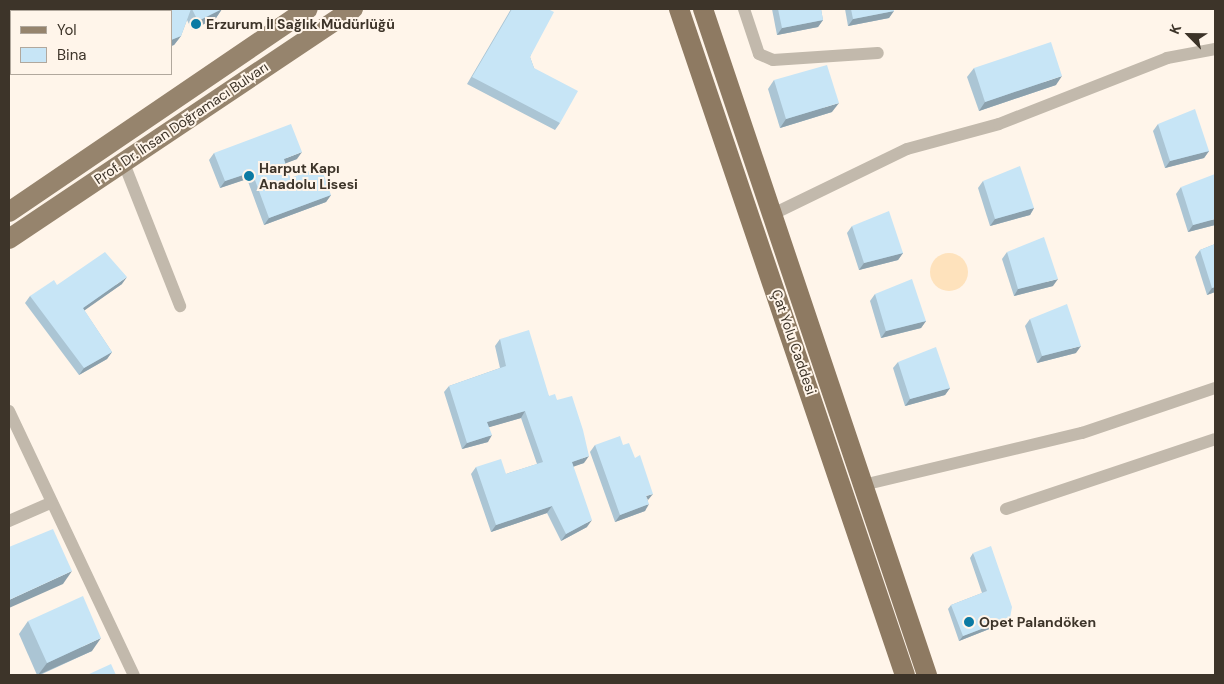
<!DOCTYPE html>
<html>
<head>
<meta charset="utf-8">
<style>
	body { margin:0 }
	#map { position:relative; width:1224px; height:684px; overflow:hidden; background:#fff5ea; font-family:"DM Sans",sans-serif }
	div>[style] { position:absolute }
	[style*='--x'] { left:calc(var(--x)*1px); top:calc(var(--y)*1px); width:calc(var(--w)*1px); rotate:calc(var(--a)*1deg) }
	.green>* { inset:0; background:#fee2bc }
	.round { border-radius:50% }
	.minor>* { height:12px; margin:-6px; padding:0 6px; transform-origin:6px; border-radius:6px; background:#c2b9ac }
	.primary>* { height:20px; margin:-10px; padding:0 10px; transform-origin:10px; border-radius:10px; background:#96846d }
	.trunk>* { height:20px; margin:-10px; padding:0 10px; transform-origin:10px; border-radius:10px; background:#8e7a62 }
	.wall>* { inset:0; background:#abc5d4 }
	.shaded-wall>* { inset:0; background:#8ba0ac }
	.building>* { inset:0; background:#c7e5f6 }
	.dots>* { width:14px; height:14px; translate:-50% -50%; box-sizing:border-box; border:2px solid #fff5ea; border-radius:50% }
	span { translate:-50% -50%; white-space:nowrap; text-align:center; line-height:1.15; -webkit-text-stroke:4px #fff5ea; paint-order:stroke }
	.poi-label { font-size:14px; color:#3d3429; font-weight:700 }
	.left { translate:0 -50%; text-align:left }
	.street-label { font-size:14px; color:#3d3429 }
	.frame { position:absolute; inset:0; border:10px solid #3d3429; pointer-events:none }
	.legend { position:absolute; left:10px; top:10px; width:162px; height:65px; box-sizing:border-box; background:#fff5ea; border:1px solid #b1a89d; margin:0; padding:6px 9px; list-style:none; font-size:15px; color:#3d3429 }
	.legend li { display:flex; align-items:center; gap:10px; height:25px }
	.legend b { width:25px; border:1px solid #b1a89d }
	.north { position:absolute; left:1164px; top:10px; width:50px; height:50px; -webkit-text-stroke:4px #fff5ea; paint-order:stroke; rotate:293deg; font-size:14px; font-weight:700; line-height:20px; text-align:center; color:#3d3429 }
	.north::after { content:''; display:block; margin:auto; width:18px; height:22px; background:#3d3429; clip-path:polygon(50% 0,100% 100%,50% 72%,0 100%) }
</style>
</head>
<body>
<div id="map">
	<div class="green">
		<div class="round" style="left:930px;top:253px;width:38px;height:38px"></div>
	</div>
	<div class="minor">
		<div style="--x:744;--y:9;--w:47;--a:71.6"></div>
		<div style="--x:759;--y:54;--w:15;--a:23"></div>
		<div style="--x:773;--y:60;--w:105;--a:-3.8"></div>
		<div style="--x:123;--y:161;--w:156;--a:68.5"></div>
		<div style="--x:769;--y:216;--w:153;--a:-25.9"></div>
		<div style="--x:907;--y:149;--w:95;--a:-15.2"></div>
		<div style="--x:999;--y:124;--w:180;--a:-21.4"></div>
		<div style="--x:1167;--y:58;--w:49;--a:-10.6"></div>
		<div style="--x:9;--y:411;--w:292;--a:64.7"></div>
		<div style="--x:863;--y:485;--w:225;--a:-13.4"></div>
		<div style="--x:1082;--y:433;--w:140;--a:-18.7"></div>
		<div style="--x:1006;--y:509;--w:220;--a:-18.5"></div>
		<div style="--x:9;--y:521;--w:45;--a:-23.7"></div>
	</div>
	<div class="primary">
		<div style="--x:9;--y:212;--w:361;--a:-34.2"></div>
		<div style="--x:9;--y:239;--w:414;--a:-33.8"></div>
	</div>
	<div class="trunk">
		<div style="--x:679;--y:9;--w:703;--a:71.26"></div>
		<div style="--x:703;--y:9;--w:703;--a:71.41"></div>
	</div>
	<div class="wall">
		<div style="clip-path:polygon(90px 9px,136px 9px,131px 11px,91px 11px)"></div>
		<div style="clip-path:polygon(136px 9px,222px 9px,216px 18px,192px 30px,187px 20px,181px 36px,174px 45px,171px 46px,171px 11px,136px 11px)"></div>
		<div style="clip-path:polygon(511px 9px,548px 9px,530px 57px,534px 68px,560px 123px,555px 130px,467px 84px)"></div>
		<div style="clip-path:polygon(772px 9px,821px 9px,823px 20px,818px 27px,777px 35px)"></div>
		<div style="clip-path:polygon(845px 9px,894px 9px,889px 18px,848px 26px)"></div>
		<div style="clip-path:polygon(974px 68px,1056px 85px,979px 111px,967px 77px)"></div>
		<div style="clip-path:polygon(774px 80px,832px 112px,780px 128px,768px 89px)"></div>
		<div style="clip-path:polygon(1158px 124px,1209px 151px,1204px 158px,1165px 168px,1153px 131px)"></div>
		<div style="clip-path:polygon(214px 153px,297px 159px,285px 163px,290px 178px,331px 195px,326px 202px,264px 225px,247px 179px,220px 188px,209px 160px)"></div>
		<div style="clip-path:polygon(983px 181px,1034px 208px,1030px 215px,990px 226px,978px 188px)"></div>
		<div style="clip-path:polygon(1181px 187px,1215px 225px,1188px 232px,1176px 194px)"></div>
		<div style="clip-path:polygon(852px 226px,903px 253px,898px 260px,859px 270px,847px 233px)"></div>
		<div style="clip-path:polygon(1215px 244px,1215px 292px,1207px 295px,1195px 257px,1200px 250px)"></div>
		<div style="clip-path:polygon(1007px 252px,1053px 286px,1014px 296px,1002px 259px)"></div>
		<div style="clip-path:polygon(122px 284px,84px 310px,112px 352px,107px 359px,79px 375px,25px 303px,30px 296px)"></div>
		<div style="clip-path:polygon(875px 294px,926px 321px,921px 328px,881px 338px,870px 301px)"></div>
		<div style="clip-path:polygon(1030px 319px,1076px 353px,1037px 363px,1025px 326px)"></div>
		<div style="clip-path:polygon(500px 339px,549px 396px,557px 400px,584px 463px,573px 466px,587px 527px,561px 541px,547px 513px,491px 532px,471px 474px,476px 467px,506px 474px,537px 464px,521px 418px,489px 427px,488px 442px,462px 449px,444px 392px,449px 386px,500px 368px,495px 346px)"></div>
		<div style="clip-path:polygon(898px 362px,950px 388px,945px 395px,905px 406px,893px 368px)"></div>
		<div style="clip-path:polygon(595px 445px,623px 445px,648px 501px,645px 511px,615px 522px,590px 452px)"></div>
		<div style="clip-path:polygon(973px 553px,1010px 618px,1007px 622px,959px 641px,948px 609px,951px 605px,982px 593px,970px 558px)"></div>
		<div style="clip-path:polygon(28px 621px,92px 651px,40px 675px,37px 675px,19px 634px)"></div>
	</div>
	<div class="shaded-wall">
		<div style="clip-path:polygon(125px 9px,136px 9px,131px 11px,121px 11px)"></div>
		<div style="clip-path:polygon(222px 9px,216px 18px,192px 30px,198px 21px)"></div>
		<div style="clip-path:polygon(894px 11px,889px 18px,848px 26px,853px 19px)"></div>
		<div style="clip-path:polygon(823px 20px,818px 27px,777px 35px,782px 28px)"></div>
		<div style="clip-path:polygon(181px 36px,174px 45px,171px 46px,171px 40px)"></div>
		<div style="clip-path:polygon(1062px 76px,1056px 85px,979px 111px,985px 102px)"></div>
		<div style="clip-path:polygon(839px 103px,832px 112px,780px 128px,786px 119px)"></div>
		<div style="clip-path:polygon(1209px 151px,1204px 158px,1165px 168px,1170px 161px)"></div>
		<div style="clip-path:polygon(302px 152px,297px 159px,279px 166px,284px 159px)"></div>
		<div style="clip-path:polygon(252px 172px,247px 179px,220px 188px,225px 181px)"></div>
		<div style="clip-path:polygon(331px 195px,326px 202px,264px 225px,269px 218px)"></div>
		<div style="clip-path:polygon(1034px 208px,1030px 215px,990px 226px,995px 219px)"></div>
		<div style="clip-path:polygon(1215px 219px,1215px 225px,1188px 232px,1193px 225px)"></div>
		<div style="clip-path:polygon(903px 253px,898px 260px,859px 270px,864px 263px)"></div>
		<div style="clip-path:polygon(127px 277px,122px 284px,78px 315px,83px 308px)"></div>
		<div style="clip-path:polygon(1058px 279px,1053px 286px,1014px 296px,1018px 289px)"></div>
		<div style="clip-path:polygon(1215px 287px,1215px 292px,1207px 295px,1212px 288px)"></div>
		<div style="clip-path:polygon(926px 321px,921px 328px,881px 338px,886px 331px)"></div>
		<div style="clip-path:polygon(1081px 346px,1076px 353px,1037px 363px,1042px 356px)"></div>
		<div style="clip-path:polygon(112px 352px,107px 359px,79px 375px,84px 368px)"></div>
		<div style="clip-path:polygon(950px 388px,945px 395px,905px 406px,910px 399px)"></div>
		<div style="clip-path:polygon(525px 411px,521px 418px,483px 429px,487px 422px)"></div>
		<div style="clip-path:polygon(492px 435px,488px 442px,462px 449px,467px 443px)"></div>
		<div style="clip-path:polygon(589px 456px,584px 463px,567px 469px,572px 462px)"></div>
		<div style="clip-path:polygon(653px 494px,648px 500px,646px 496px)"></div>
		<div style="clip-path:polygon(649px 504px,645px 511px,615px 522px,620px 515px)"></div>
		<div style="clip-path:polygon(552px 506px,547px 513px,491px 532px,496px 525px)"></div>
		<div style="clip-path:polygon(592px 520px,587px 527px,561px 541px,566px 534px)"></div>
		<div style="clip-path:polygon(72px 571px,63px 584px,9px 608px,9px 600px)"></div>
		<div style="clip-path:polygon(1010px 618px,1007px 622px,959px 641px,963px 636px)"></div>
		<div style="clip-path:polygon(101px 638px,92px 651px,38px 675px,47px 663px)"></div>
	</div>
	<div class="building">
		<div style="clip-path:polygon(106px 9px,125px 9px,121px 11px,112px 11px)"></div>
		<div style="clip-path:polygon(142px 9px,191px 9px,181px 36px,171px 40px,171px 11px,142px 11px)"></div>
		<div style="clip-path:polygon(192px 9px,222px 9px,198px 21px)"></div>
		<div style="clip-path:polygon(512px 9px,548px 9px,554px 12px,530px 57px,534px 68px,578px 91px,560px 123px,472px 77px)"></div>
		<div style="clip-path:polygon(778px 9px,821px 9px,823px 20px,782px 28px)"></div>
		<div style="clip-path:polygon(851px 9px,894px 9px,894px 11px,853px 19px)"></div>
		<div style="clip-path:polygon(1051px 42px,1062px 76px,985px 102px,974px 68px)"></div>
		<div style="clip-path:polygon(827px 65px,839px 103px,786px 119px,774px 80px)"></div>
		<div style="clip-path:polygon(1195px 109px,1209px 151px,1170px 161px,1158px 124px)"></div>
		<div style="clip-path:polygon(291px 124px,302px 152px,284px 159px,290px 178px,321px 167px,331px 195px,269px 218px,252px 172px,225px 181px,214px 153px)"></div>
		<div style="clip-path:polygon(1020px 166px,1034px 208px,995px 219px,983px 181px)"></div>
		<div style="clip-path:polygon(1215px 174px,1215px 219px,1193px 225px,1181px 187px)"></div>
		<div style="clip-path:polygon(889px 211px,903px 253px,864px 263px,852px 226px)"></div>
		<div style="clip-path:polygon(1044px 237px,1058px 279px,1018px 289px,1007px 252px)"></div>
		<div style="clip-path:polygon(1215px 244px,1215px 287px,1212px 288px,1200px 250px)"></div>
		<div style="clip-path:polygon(105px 252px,127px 277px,83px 308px,112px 352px,84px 368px,30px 296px,54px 280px,57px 285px)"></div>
		<div style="clip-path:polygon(912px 279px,926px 321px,886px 331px,875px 294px)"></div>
		<div style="clip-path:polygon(1067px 304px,1081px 346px,1042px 356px,1030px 319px)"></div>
		<div style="clip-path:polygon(529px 330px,549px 396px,555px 394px,557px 400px,572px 396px,583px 430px,589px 456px,572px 462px,592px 520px,566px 534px,552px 506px,496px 525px,476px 467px,501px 459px,506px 474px,543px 462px,525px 411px,487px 422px,492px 435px,467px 443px,449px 386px,506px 366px,500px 339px)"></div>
		<div style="clip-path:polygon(936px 347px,950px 388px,910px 399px,898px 362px)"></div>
		<div style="clip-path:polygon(620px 436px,623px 445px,629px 443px,635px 458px,640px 455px,653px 494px,646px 496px,649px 504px,620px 515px,595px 445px)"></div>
		<div style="clip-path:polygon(53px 529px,72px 571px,9px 600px,9px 547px)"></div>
		<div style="clip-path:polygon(991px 546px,1012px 607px,1010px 618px,963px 636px,951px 605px,987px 591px,973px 553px)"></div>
		<div style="clip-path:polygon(83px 596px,101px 638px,47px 663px,28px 621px)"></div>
		<div style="clip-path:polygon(111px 664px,116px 675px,87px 675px)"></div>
	</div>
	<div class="dots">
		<div style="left:196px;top:24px;background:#0b7aa3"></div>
		<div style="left:249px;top:176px;background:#0b7aa3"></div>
		<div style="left:969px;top:622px;background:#0b7aa3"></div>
	</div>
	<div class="poi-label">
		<span class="left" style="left:206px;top:24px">Erzurum İl Sağlık Müdürlüğü</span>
		<span class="left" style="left:259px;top:176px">Harput Kapı<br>Anadolu Lisesi</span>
		<span class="left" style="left:979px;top:622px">Opet Palandöken</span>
	</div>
	<div class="street-label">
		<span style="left:181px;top:123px;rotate:-34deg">Prof. Dr. İhsan Doğramacı Bulvarı</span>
		<span style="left:794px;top:342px;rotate:71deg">Çat Yolu Caddesi</span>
	</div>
	<div class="frame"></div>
	<ul class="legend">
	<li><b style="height:6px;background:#96846d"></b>Yol</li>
	<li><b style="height:14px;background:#c7e5f6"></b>Bina</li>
	</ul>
	<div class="north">K</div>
</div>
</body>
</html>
